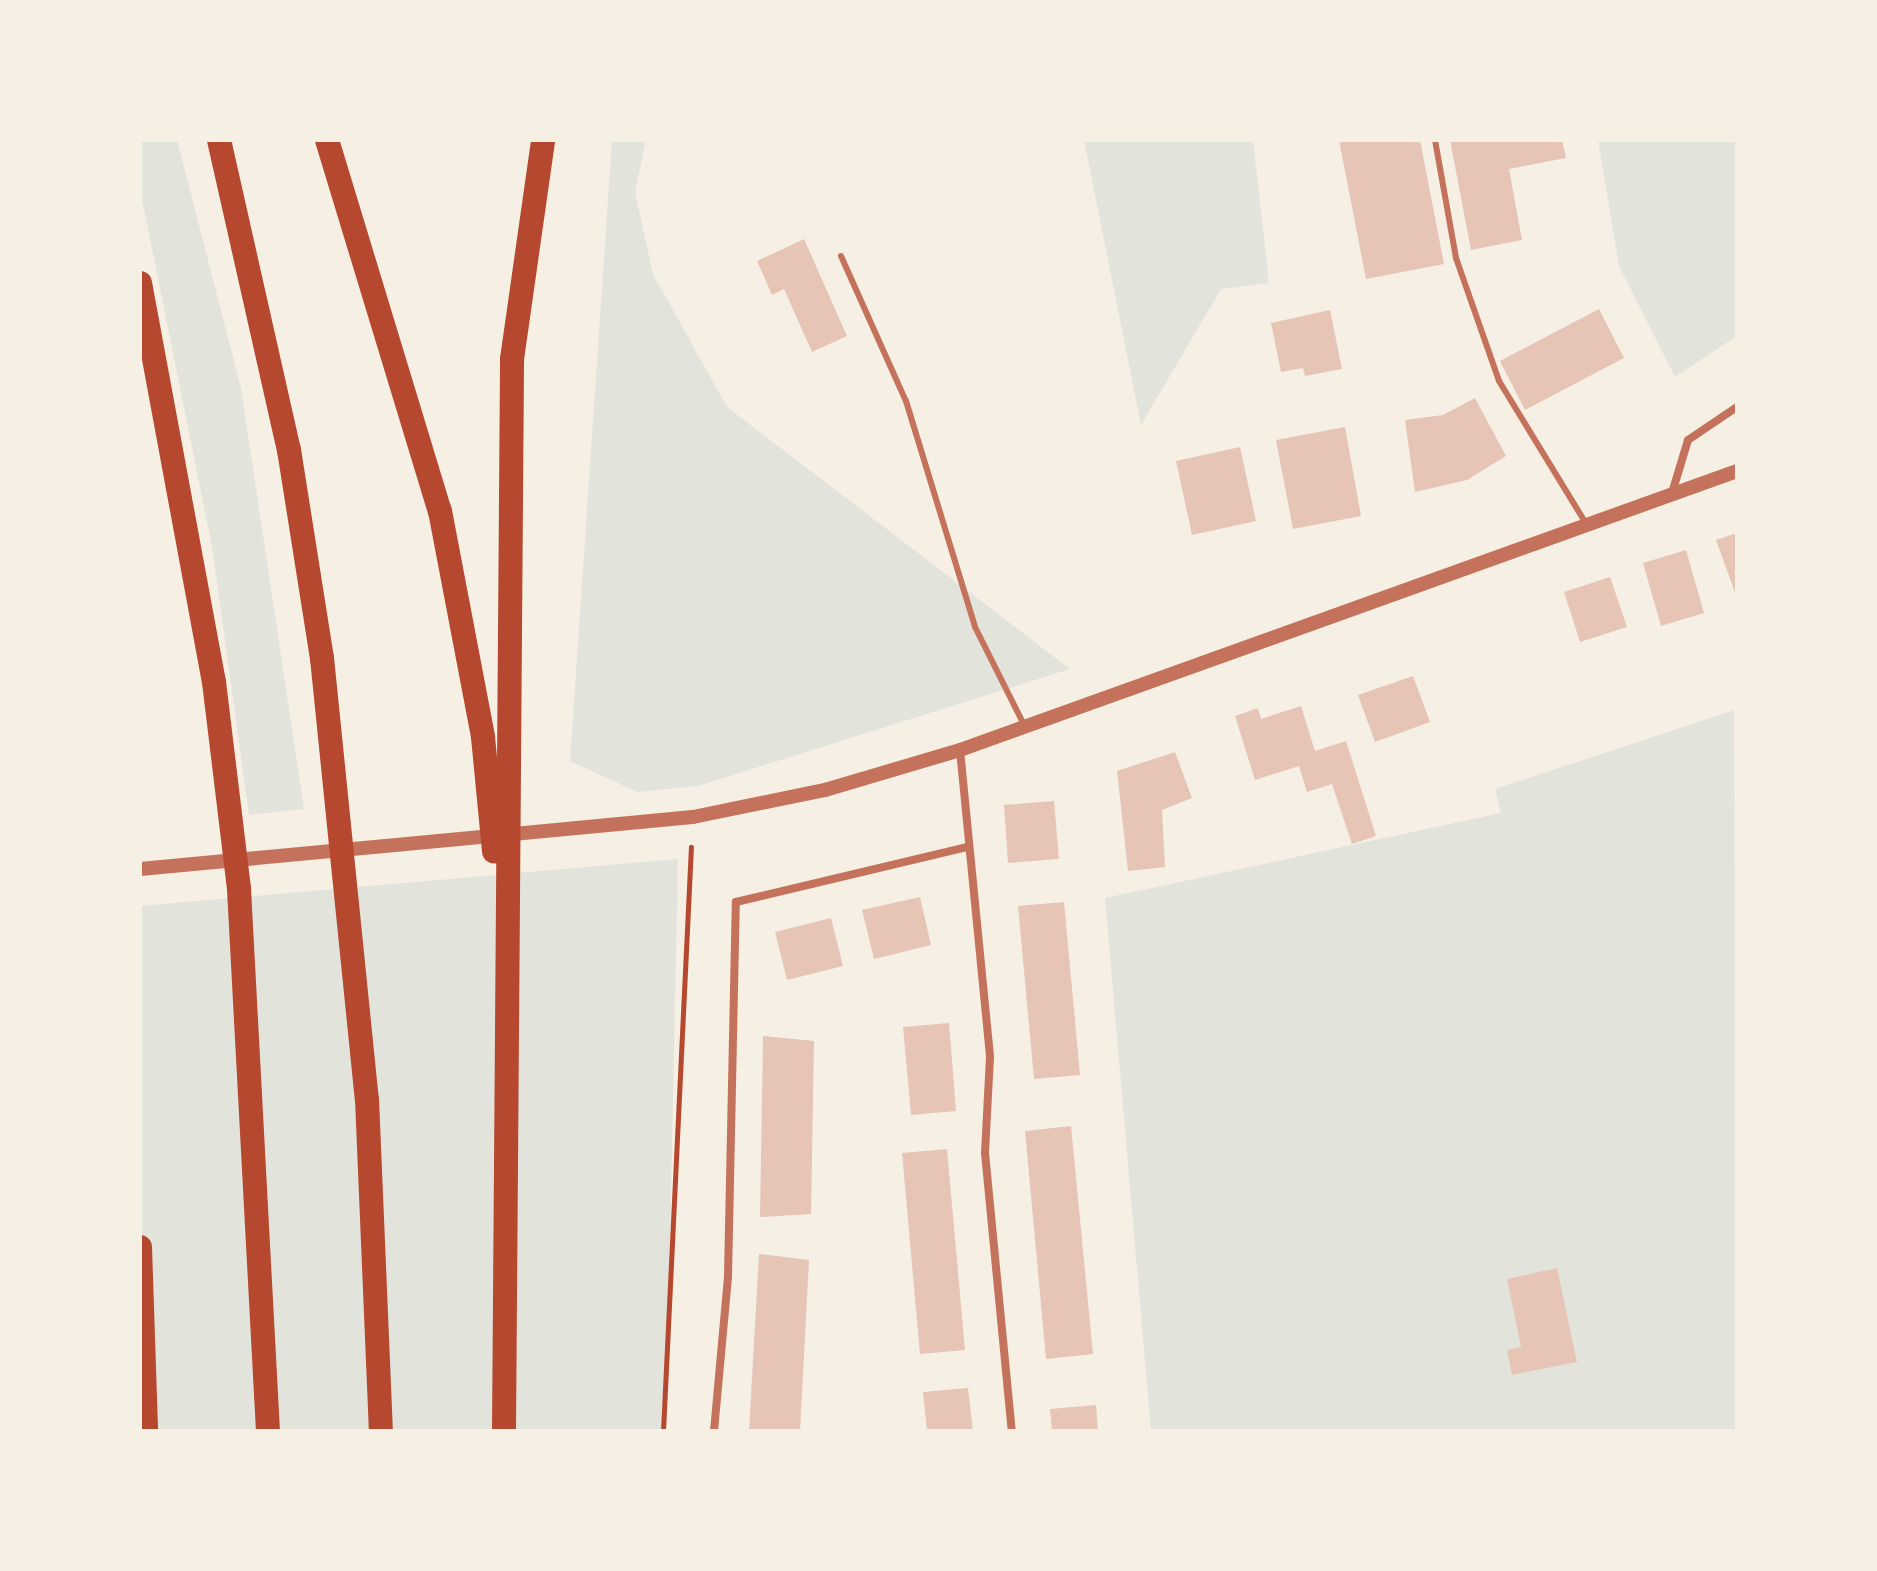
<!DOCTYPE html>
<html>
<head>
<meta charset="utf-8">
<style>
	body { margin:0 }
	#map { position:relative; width:1877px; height:1571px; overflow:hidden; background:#f6efe4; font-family:Merriweather,serif }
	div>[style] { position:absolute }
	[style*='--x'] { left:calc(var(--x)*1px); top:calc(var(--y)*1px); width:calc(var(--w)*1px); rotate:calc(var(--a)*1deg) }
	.green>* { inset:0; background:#e2e4dc }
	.building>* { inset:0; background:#e6c5b7 }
	.path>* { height:5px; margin:-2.5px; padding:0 2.5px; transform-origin:2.5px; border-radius:2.5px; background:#b5482f }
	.service>* { height:6px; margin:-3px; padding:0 3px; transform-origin:3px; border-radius:3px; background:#c5725c }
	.minor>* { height:8px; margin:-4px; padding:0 4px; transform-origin:4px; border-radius:4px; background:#c5725c }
	.tertiary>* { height:14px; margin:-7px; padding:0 7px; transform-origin:7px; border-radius:7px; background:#c5725c }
	.motorway>* { height:24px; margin:-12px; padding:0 12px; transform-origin:12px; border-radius:12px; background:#b5482f }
	span { translate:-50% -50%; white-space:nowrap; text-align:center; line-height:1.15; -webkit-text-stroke:7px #f6efe4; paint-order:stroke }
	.frame { position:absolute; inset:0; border:142px solid #f6efe4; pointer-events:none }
</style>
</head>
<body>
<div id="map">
	<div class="green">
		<div style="clip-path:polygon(140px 140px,177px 140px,241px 388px,304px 809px,249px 815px,212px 547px,140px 189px)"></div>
		<div style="clip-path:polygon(612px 140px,646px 140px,635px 192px,653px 274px,727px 407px,1070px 669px,698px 786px,637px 792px,570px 761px)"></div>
		<div style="clip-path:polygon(1084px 140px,1253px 140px,1269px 283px,1221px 289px,1141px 425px)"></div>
		<div style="clip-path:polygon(1598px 140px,1735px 140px,1737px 336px,1675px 377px,1619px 266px)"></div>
		<div style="clip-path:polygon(1734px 710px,1737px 1431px,1151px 1431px,1105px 898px,1501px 813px,1495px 789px)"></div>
		<div style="clip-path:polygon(678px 859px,666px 1431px,140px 1431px,140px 906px)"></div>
	</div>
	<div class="building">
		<div style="clip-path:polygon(1339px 140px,1420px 140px,1444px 264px,1366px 279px)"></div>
		<div style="clip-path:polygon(1450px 140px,1562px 140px,1566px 158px,1509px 169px,1522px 240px,1471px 250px)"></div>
		<div style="clip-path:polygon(804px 239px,847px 336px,812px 352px,784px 289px,772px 295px,757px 261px)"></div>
		<div style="clip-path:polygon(1599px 309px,1624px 358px,1525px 410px,1500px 361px)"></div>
		<div style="clip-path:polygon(1330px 310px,1342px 369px,1305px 376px,1303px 368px,1281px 372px,1271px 323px)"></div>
		<div style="clip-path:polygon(1475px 398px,1506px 456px,1467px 480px,1415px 492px,1405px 420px,1443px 415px)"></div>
		<div style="clip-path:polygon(1345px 427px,1361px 516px,1293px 529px,1276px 440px)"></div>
		<div style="clip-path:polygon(1240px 447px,1256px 521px,1192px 535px,1176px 461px)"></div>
		<div style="clip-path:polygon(1737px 533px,1737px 598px,1716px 540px)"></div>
		<div style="clip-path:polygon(1686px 550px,1704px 613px,1661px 626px,1643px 563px)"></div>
		<div style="clip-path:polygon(1610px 577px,1627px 627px,1580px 642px,1564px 592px)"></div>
		<div style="clip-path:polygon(1413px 676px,1430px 722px,1375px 742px,1358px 695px)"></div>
		<div style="clip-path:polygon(1301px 706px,1315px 751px,1346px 741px,1376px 836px,1352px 844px,1332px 784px,1307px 792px,1299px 766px,1255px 780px,1235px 716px,1258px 708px,1261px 719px)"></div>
		<div style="clip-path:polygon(1175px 752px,1192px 798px,1162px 810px,1165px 867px,1128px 871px,1117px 771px)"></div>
		<div style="clip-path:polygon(1054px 801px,1059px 859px,1008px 863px,1004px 805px)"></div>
		<div style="clip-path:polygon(920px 897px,931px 945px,874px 959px,862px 910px)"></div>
		<div style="clip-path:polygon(1064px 902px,1080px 1075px,1034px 1079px,1018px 906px)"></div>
		<div style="clip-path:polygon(831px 918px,843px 966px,787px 980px,775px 932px)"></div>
		<div style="clip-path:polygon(949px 1023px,956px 1111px,911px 1115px,903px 1027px)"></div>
		<div style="clip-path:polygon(763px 1036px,814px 1041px,811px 1214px,760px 1217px)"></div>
		<div style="clip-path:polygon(1071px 1126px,1093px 1354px,1046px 1359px,1025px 1131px)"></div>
		<div style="clip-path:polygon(947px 1149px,965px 1350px,920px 1354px,902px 1153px)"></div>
		<div style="clip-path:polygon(759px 1254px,809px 1260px,800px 1431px,749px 1431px)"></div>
		<div style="clip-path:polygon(1557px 1268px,1577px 1362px,1512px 1375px,1507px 1350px,1521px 1347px,1507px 1279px)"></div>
		<div style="clip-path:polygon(968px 1388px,973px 1431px,927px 1431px,923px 1392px)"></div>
		<div style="clip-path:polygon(1096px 1405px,1098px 1431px,1052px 1431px,1050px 1409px)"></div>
	</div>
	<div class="path">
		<div style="--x:663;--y:1431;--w:585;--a:-87.26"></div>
	</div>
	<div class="service">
		<div style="--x:1435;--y:140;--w:120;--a:79.9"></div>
		<div style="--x:1456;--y:258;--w:130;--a:70.7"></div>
		<div style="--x:1499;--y:381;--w:169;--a:58.6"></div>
		<div style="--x:841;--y:256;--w:159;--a:65.9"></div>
		<div style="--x:906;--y:401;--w:236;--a:73"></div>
		<div style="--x:975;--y:627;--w:110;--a:63.4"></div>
	</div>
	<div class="minor">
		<div style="--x:1672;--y:493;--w:55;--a:-73.2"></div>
		<div style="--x:1688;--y:440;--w:59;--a:-34"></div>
		<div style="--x:960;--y:750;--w:308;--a:84.4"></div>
		<div style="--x:990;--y:1057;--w:96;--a:93"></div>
		<div style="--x:985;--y:1153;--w:279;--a:84.5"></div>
		<div style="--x:714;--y:1431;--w:156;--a:-84.8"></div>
		<div style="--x:728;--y:1276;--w:374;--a:-88.8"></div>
		<div style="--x:736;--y:902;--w:236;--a:-13.4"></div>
	</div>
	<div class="tertiary">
		<div style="--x:140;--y:869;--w:555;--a:-5.37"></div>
		<div style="--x:693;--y:817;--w:135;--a:-11.6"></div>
		<div style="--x:825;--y:790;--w:141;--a:-16.5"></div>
		<div style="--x:960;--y:750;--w:826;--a:-19.75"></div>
	</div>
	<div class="motorway">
		<div style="--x:219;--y:140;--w:318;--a:77.3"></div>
		<div style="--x:289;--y:450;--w:211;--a:81"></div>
		<div style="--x:322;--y:658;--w:443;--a:84.2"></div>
		<div style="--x:367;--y:1099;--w:332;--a:87.6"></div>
		<div style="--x:327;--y:140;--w:388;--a:73.1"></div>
		<div style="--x:440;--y:511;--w:230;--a:79.2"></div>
		<div style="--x:483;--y:737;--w:115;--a:84.5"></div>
		<div style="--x:140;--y:283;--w:406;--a:79.5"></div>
		<div style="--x:214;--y:682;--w:209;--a:83.1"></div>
		<div style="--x:239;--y:889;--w:543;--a:86.94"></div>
		<div style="--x:140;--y:1247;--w:184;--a:88.1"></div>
		<div style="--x:504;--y:1431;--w:1072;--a:-89.57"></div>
		<div style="--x:512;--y:359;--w:221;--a:-81.9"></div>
	</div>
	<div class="frame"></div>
</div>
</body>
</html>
